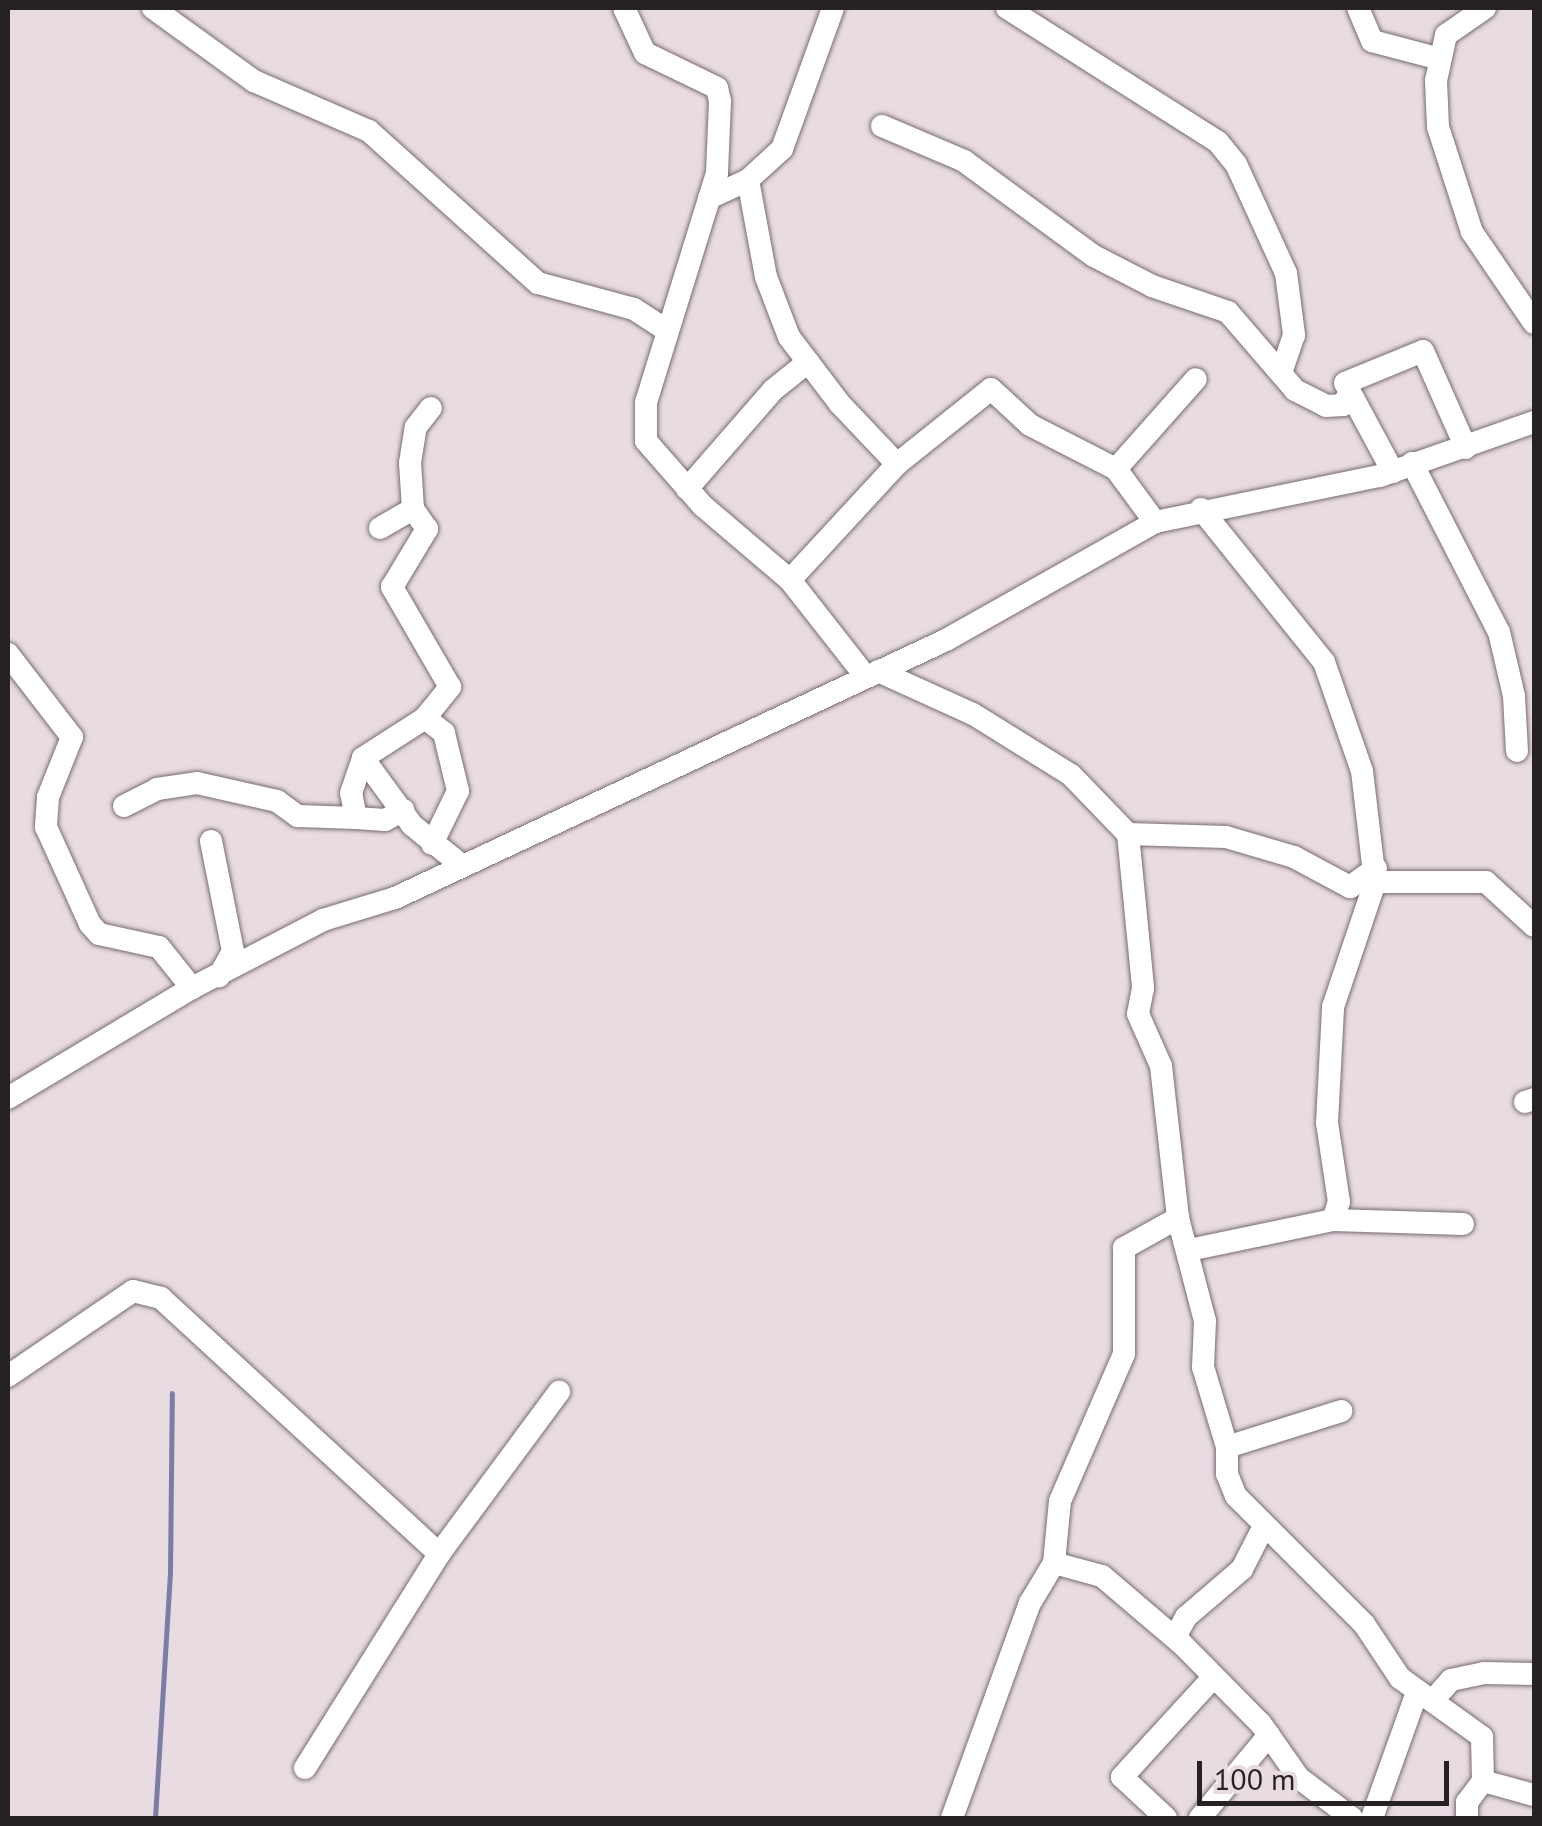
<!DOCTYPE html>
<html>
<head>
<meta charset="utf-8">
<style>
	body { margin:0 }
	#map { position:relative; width:1542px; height:1826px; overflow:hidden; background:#e8dbe2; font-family:"PT Sans",sans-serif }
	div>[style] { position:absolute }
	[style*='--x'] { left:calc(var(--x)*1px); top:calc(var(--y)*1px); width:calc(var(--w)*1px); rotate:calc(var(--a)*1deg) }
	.stream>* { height:5px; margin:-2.5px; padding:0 2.5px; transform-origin:2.5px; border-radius:2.5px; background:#7c7da7 }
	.roads { filter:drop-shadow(0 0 2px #786c72) drop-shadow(0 0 2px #786c72) }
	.minor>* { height:22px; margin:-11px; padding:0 11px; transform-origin:11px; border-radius:11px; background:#fff }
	span { translate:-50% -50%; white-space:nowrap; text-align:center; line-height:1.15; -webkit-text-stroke:8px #e8dbe2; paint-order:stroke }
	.frame { position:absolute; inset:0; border:10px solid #262123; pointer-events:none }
	.scale { position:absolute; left:1197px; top:1761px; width:252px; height:45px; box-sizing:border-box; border:5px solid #262123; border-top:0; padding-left:12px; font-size:30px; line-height:35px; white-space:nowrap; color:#262123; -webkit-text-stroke:8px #e8dbe2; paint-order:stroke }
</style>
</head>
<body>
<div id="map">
	<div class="stream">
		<div style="--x:155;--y:1818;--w:247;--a:-86.5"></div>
		<div style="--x:170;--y:1571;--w:178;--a:-89.4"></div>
	</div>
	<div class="roads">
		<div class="minor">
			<div style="--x:153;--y:8;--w:125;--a:35.9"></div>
			<div style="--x:254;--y:81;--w:125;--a:23.5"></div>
			<div style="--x:369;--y:131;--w:227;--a:42"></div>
			<div style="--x:538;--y:283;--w:99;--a:15.2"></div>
			<div style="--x:634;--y:309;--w:38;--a:33"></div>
			<div style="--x:624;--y:8;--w:50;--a:65"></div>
			<div style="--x:645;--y:53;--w:80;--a:25.9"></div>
			<div style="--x:717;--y:88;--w:13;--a:77"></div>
			<div style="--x:720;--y:101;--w:72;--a:92.4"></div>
			<div style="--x:717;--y:173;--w:241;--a:107.2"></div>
			<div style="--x:646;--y:403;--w:38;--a:90"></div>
			<div style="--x:646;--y:441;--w:86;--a:48.8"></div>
			<div style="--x:703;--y:506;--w:114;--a:40.4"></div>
			<div style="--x:790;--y:580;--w:123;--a:51.9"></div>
			<div style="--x:1007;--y:8;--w:250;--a:32.4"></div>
			<div style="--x:1218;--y:142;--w:28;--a:51"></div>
			<div style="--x:1236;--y:164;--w:120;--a:65.4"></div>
			<div style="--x:1286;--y:273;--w:63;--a:82.6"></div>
			<div style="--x:1294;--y:335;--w:39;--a:109"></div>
			<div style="--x:1358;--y:8;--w:36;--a:67"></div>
			<div style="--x:1372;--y:41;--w:70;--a:14.8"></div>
			<div style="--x:1485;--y:8;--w:47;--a:145.3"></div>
			<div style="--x:1446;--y:35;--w:47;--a:102.3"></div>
			<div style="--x:1436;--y:81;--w:46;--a:87.5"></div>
			<div style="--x:1438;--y:127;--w:110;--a:72.1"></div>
			<div style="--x:1472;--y:232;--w:110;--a:55.7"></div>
			<div style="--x:882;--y:126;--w:89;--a:23.1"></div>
			<div style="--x:964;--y:161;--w:161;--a:36.2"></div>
			<div style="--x:1094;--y:256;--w:65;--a:27.3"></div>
			<div style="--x:1152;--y:286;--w:80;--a:18.9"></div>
			<div style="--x:1228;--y:312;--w:103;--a:49.3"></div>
			<div style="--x:1295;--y:390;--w:35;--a:27"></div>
			<div style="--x:1326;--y:406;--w:17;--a:-3"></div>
			<div style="--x:1343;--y:405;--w:9;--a:-63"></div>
			<div style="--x:748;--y:180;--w:99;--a:79.5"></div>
			<div style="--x:766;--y:277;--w:64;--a:69"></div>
			<div style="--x:789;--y:337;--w:84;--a:52.7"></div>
			<div style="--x:840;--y:404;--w:83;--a:46.5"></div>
			<div style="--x:709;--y:198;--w:43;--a:-24.8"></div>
			<div style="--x:748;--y:180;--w:46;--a:-42.4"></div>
			<div style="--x:782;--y:149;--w:150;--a:-70.1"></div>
			<div style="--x:1412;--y:463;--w:190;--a:62.8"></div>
			<div style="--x:1499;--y:632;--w:66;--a:76.8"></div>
			<div style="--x:1514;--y:696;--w:55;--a:86.9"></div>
			<div style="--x:1116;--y:469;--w:120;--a:-48.4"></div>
			<div style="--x:1393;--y:472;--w:101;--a:-118.3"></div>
			<div style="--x:1345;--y:383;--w:84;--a:-22.3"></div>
			<div style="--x:1423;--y:351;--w:106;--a:66.1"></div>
			<div style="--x:687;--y:489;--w:131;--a:-49"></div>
			<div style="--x:773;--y:390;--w:45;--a:-38.7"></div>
			<div style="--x:1201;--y:509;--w:196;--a:51.2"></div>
			<div style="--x:1324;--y:662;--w:115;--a:70.8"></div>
			<div style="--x:1362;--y:771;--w:112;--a:83.3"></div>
			<div style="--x:1375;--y:882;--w:111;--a:0"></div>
			<div style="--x:1486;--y:882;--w:65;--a:42.5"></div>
			<div style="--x:380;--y:528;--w:38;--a:-30"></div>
			<div style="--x:790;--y:580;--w:158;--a:-47.3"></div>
			<div style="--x:897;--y:464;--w:120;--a:-38.6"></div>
			<div style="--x:991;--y:389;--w:53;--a:42.7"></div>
			<div style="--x:1030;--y:425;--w:97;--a:27.1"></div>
			<div style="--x:1116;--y:469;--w:66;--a:53.7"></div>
			<div style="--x:8;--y:654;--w:105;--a:52.4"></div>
			<div style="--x:72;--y:737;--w:65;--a:111.8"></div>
			<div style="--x:48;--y:797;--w:30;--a:94"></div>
			<div style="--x:46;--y:827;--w:107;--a:65.6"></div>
			<div style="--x:90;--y:924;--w:13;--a:48"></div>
			<div style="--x:99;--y:934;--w:61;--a:12.2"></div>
			<div style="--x:159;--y:947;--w:53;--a:51.2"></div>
			<div style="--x:878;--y:671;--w:104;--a:24.4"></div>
			<div style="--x:973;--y:714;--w:115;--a:31.9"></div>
			<div style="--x:1071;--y:775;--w:82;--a:46"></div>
			<div style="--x:1128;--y:834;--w:155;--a:84.4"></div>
			<div style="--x:1143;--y:988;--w:26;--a:101"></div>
			<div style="--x:1138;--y:1014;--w:57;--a:66.1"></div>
			<div style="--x:1161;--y:1066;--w:153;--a:83.6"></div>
			<div style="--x:1178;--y:1218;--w:106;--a:75.3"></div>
			<div style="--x:1205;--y:1321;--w:46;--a:92.5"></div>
			<div style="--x:1203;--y:1367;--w:84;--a:73.3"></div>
			<div style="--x:1227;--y:1447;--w:27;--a:90"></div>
			<div style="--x:1227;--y:1474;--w:24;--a:68"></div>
			<div style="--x:1236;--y:1496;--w:181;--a:45"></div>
			<div style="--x:1364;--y:1624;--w:65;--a:56.3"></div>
			<div style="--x:1400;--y:1678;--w:101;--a:35.7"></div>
			<div style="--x:1482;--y:1737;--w:44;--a:88.7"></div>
			<div style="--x:1483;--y:1781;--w:26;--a:127"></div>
			<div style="--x:1467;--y:1802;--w:16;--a:90"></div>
			<div style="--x:425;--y:718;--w:24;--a:38"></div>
			<div style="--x:444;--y:733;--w:60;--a:76.4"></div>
			<div style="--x:458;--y:791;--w:59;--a:116.1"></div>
			<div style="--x:363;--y:758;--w:83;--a:53.8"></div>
			<div style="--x:412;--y:825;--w:62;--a:39.1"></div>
			<div style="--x:124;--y:806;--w:37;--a:-27"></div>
			<div style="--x:157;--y:789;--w:40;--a:-8.5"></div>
			<div style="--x:197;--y:783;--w:82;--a:12.7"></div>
			<div style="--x:277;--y:801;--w:26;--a:36"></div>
			<div style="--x:298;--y:816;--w:58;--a:2"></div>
			<div style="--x:356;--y:818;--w:25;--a:-101"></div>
			<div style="--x:351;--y:793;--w:37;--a:-71"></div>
			<div style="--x:363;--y:758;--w:74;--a:-32.8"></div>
			<div style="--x:425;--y:718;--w:40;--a:-51"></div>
			<div style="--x:450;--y:687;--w:116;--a:-120.1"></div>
			<div style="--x:392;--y:587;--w:68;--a:-58.9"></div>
			<div style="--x:427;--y:529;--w:24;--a:-125"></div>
			<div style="--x:413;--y:509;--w:46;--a:-93.7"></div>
			<div style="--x:410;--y:463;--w:36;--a:-81"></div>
			<div style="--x:416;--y:427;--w:24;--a:-52"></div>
			<div style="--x:356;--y:818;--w:29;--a:4"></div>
			<div style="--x:385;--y:820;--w:21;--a:-28"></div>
			<div style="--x:1128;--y:834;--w:98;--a:1.8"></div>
			<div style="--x:1226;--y:837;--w:71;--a:16.4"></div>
			<div style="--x:1294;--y:857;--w:64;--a:28.2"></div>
			<div style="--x:1350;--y:887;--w:32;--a:-36"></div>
			<div style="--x:211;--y:841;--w:112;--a:78.7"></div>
			<div style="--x:233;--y:951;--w:29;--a:119"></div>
			<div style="--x:8;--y:1098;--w:214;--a:-30.9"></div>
			<div style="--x:192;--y:988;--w:148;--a:-27.4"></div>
			<div style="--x:323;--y:920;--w:75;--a:-17"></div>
			<div style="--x:395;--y:898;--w:608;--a:-25.09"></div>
			<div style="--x:946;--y:640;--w:240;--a:-29.4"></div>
			<div style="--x:1155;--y:522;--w:230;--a:-11.6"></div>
			<div style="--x:1380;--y:476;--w:163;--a:-19.3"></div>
			<div style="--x:1525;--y:1102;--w:9;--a:-18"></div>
			<div style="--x:1333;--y:1220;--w:130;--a:1.8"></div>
			<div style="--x:1189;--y:1250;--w:147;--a:-11.8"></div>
			<div style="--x:1333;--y:1220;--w:19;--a:-72"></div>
			<div style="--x:1339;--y:1202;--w:80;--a:-98.6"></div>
			<div style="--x:1327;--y:1123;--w:116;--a:-87"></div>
			<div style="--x:1333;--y:1007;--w:132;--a:-71.4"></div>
			<div style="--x:8;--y:1376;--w:151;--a:-34.2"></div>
			<div style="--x:133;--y:1291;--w:29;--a:14"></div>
			<div style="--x:161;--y:1298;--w:378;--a:42.6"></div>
			<div style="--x:1227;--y:1447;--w:120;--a:-17.5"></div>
			<div style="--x:1054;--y:1563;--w:50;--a:15.2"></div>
			<div style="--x:1102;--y:1576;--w:105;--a:40.4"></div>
			<div style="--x:1182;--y:1644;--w:112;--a:45.4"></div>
			<div style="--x:1261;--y:1724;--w:66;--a:54.9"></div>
			<div style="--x:1299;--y:1778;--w:66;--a:37"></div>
			<div style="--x:1175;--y:1637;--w:23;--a:-61"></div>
			<div style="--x:1186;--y:1617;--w:74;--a:-40.6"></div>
			<div style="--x:1242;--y:1569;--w:48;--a:-62.9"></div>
			<div style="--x:1434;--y:1699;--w:25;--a:-48"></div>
			<div style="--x:1451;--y:1680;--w:34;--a:-12"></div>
			<div style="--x:1484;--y:1673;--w:50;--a:1.1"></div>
			<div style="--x:305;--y:1768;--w:252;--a:-57.9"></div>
			<div style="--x:439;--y:1554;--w:202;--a:-53.5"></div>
			<div style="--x:1483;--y:1781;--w:53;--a:15.4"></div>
			<div style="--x:952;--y:1818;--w:229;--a:-70.1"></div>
			<div style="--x:1030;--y:1603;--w:47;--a:-59"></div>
			<div style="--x:1054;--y:1563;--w:62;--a:-84.5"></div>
			<div style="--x:1060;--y:1501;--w:160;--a:-66.5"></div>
			<div style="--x:1124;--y:1354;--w:106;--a:-90"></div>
			<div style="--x:1124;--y:1248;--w:62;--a:-29.1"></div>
			<div style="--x:1166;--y:1818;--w:60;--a:-137"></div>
			<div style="--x:1122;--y:1777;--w:132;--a:-47.5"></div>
			<div style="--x:1200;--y:1818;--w:108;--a:-50.3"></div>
			<div style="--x:1372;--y:1818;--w:134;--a:-70.3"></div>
		</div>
	</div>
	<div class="frame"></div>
	<div class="scale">100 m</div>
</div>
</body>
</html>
